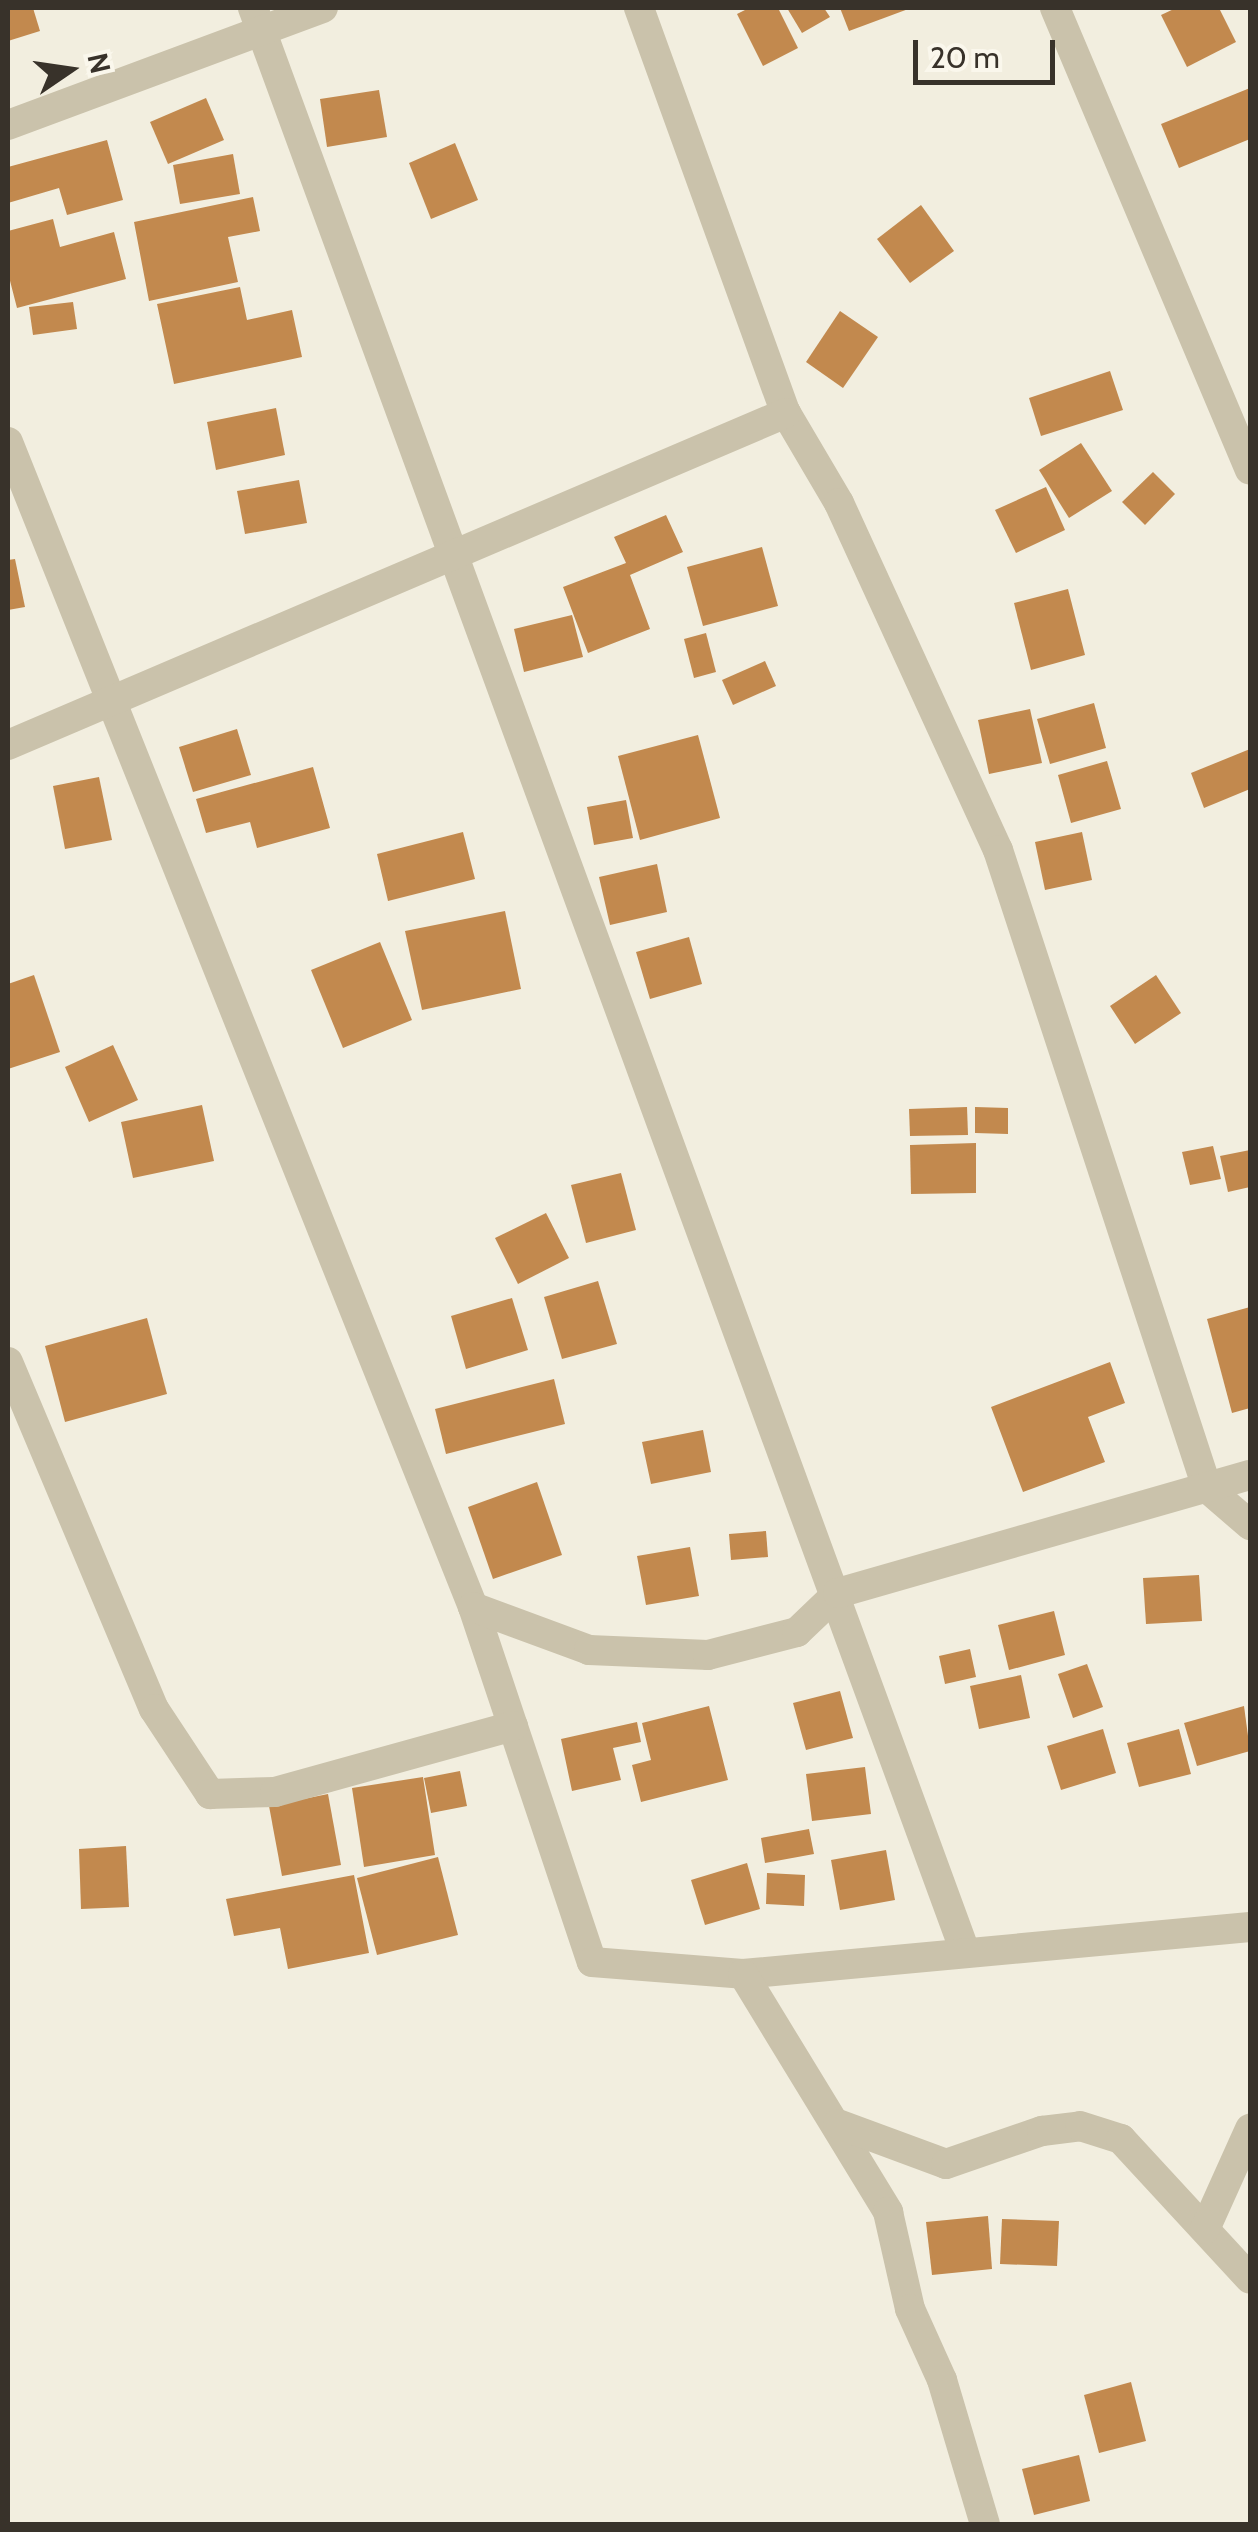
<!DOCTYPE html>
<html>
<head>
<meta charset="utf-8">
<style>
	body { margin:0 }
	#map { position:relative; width:1258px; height:2532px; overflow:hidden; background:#f2eedf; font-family:Cabin,sans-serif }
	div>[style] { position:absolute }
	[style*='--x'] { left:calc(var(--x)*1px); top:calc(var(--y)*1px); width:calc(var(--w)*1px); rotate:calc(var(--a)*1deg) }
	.building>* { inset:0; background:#c2894e }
	.street>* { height:30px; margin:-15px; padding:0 15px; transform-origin:15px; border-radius:15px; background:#cac2ab }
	span { translate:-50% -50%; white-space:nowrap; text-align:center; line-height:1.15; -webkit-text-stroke:10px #faf7ec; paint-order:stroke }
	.frame { position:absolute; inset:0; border:10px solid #38322a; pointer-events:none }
	.north { position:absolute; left:20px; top:20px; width:100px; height:100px; -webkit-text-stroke:8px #faf7ec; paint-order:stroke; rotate:77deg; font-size:28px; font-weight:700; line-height:40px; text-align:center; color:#38322a }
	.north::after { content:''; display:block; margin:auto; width:35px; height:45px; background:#38322a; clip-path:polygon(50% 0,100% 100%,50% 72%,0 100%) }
	.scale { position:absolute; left:913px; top:40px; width:142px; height:45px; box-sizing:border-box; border:5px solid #38322a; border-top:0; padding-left:12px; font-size:30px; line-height:35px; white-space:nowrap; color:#38322a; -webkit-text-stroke:8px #faf7ec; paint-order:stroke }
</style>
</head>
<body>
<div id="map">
	<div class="building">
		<div style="clip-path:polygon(8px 8px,33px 8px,40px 31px,8px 41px)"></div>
		<div style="clip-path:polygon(749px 8px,778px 8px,798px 48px,763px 66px,737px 14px)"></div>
		<div style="clip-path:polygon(787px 8px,824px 8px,830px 17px,802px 33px)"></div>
		<div style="clip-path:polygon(840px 8px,911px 8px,849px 31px)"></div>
		<div style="clip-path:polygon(1176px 8px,1219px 8px,1236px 42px,1187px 67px,1161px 15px)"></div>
		<div style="clip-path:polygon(1250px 88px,1250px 139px,1179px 168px,1161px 124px)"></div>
		<div style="clip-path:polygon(379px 90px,387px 137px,327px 147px,320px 99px)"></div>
		<div style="clip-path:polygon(206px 98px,224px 140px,168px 164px,150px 122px)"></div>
		<div style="clip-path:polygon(107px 140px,123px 200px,67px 215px,59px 188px,8px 203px,8px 167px)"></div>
		<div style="clip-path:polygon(455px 143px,478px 200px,431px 219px,409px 163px)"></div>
		<div style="clip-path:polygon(233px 154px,240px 194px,180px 204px,173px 165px)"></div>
		<div style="clip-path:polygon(253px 197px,260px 231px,228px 237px,238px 282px,149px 301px,134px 222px)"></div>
		<div style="clip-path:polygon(921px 205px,954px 251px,910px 283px,877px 239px)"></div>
		<div style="clip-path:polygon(53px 219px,60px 247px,114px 232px,126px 279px,17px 308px,8px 273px,8px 231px)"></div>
		<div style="clip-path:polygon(240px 287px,247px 320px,292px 310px,302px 357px,174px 384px,157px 304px)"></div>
		<div style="clip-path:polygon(73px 302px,77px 329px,33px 335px,29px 307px)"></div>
		<div style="clip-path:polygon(840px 311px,878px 337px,843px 388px,806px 362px)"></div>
		<div style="clip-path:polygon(1110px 371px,1123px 410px,1041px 436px,1029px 398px)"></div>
		<div style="clip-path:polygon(276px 408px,285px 455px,216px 470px,207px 422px)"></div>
		<div style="clip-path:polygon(1081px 443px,1112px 491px,1069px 518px,1039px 470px)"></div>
		<div style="clip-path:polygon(1153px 472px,1175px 494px,1145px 525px,1122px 502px)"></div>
		<div style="clip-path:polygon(299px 480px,307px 523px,245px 534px,237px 491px)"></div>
		<div style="clip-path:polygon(1046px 487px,1065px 530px,1016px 553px,995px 510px)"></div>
		<div style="clip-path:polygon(666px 515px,683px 552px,630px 575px,650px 629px,588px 653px,563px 587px,626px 563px,614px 537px)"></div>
		<div style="clip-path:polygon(762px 547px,778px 606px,703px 626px,687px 567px)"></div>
		<div style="clip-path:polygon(15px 559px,25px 607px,8px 610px,8px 560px)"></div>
		<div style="clip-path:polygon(1068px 589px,1085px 655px,1031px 670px,1014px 603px)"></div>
		<div style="clip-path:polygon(572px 615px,583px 657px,524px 672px,514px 629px)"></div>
		<div style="clip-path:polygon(706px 633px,716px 672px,694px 678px,684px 639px)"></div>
		<div style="clip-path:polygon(765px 661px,776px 686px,733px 705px,722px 680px)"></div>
		<div style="clip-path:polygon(1094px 703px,1106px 748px,1050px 764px,1037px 719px)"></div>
		<div style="clip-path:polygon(1030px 709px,1042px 763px,989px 774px,978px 720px)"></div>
		<div style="clip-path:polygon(237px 729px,251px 775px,193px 792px,179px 747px)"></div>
		<div style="clip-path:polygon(698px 735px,720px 818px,640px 840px,618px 756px)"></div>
		<div style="clip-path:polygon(1250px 749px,1250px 789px,1204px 808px,1191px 773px)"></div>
		<div style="clip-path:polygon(1107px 761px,1121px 809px,1071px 823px,1058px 775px)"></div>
		<div style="clip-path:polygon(313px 767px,330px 828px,257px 848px,250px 822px,206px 833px,196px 799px)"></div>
		<div style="clip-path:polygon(99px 777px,112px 840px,65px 849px,53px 786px)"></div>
		<div style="clip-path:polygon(626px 800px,633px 838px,594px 845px,587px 807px)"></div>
		<div style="clip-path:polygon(463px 832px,475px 879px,388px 901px,377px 854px)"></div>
		<div style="clip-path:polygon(1082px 832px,1092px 880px,1045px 890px,1035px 842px)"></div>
		<div style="clip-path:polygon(657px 864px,667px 912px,610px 925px,599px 877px)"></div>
		<div style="clip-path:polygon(505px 911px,521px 989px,422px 1010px,405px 931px)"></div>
		<div style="clip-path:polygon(689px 937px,702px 984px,650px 999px,636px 952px)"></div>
		<div style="clip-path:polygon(380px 942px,412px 1020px,343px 1048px,311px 970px)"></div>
		<div style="clip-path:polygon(34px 975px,60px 1052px,8px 1069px,8px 984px)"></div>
		<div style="clip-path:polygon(1156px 975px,1181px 1013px,1135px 1044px,1110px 1006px)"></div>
		<div style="clip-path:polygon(113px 1045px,138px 1100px,89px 1122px,65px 1067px)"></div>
		<div style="clip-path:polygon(202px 1105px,214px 1161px,133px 1178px,121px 1122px)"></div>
		<div style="clip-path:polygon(967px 1107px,968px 1135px,910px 1136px,909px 1109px)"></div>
		<div style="clip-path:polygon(975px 1107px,1008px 1108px,1008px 1134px,975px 1133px)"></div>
		<div style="clip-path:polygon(976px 1143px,976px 1193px,911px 1194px,910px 1145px)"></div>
		<div style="clip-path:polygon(1213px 1146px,1221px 1179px,1190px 1185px,1182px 1152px)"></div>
		<div style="clip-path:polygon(1250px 1150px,1250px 1187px,1228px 1192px,1220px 1156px)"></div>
		<div style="clip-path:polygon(621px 1173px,636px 1230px,586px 1243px,571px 1185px)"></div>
		<div style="clip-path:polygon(546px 1213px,569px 1258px,518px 1284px,495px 1238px)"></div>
		<div style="clip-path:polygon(598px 1281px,617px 1344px,562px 1359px,544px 1297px)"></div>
		<div style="clip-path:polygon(512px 1298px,528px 1350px,466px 1369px,451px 1316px)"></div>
		<div style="clip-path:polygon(1250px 1307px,1250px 1408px,1232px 1413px,1207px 1319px)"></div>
		<div style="clip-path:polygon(147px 1318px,167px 1394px,65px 1422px,45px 1346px)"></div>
		<div style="clip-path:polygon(1110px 1362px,1125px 1403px,1088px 1417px,1105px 1462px,1023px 1492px,991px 1407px)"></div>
		<div style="clip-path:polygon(554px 1379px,565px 1424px,446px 1454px,435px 1409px)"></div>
		<div style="clip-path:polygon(703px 1430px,711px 1472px,651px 1484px,642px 1442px)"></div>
		<div style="clip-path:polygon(537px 1482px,562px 1555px,493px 1579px,468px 1507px)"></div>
		<div style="clip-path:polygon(766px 1531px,768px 1557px,731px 1560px,729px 1534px)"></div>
		<div style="clip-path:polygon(690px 1547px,699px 1596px,646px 1605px,637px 1556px)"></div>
		<div style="clip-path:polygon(1199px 1575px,1202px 1621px,1146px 1624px,1143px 1578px)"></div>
		<div style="clip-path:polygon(1054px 1611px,1065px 1655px,1009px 1670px,998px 1625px)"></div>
		<div style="clip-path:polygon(970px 1649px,976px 1677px,945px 1684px,939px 1656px)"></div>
		<div style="clip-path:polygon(1087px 1664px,1103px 1707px,1073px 1718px,1058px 1674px)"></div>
		<div style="clip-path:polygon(1021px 1675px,1030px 1718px,979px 1729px,970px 1686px)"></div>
		<div style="clip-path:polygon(840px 1691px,853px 1738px,806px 1750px,793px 1703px)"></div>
		<div style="clip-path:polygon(709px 1706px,728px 1780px,641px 1802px,632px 1765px,651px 1760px,642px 1723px)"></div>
		<div style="clip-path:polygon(1244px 1706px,1250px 1751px,1197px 1766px,1184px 1723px)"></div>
		<div style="clip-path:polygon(637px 1722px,641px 1742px,613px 1748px,621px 1780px,572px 1791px,561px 1739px)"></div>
		<div style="clip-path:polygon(1103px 1729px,1116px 1773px,1061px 1790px,1047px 1746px)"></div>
		<div style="clip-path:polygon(1179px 1729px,1191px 1774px,1139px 1787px,1127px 1743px)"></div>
		<div style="clip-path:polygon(865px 1767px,871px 1814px,812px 1821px,806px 1774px)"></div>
		<div style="clip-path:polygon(460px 1771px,467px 1806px,431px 1813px,424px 1778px)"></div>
		<div style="clip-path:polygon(423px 1777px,435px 1855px,364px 1867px,352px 1788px)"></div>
		<div style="clip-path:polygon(328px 1794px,341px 1865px,282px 1876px,269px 1806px)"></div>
		<div style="clip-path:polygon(809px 1829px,814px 1854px,765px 1863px,761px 1838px)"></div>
		<div style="clip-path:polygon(126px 1846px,129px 1907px,81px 1909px,79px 1849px)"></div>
		<div style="clip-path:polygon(886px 1850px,895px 1900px,840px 1910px,831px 1860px)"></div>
		<div style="clip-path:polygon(438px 1857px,458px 1935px,377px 1955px,357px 1878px)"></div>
		<div style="clip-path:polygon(747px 1863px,760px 1909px,705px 1925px,691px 1880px)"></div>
		<div style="clip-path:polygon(767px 1873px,805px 1875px,804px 1906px,766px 1904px)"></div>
		<div style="clip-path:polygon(354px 1875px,369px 1953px,288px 1969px,280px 1928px,234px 1936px,226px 1899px)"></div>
		<div style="clip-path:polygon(988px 2216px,992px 2269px,932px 2275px,926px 2222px)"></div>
		<div style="clip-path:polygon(1002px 2219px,1059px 2221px,1057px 2266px,1000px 2264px)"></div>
		<div style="clip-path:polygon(1131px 2382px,1146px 2441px,1099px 2453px,1084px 2395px)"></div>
		<div style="clip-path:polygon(1079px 2455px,1090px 2501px,1034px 2515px,1022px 2469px)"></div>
	</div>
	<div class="street">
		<div style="--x:253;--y:8;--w:2067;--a:69.88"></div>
		<div style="--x:639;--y:8;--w:431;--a:70.1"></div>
		<div style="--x:786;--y:413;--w:104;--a:59.5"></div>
		<div style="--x:839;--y:503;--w:382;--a:65.4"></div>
		<div style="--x:998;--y:850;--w:671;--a:71.86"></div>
		<div style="--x:1207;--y:1488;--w:57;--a:40.7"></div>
		<div style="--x:1055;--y:8;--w:501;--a:67.12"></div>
		<div style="--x:8;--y:125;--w:336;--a:-20.4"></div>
		<div style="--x:8;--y:442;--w:1254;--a:68.24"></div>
		<div style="--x:473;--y:1607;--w:374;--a:71.5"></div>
		<div style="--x:592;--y:1962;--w:151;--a:4.5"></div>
		<div style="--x:743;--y:1974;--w:509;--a:-5.3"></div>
		<div style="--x:8;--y:745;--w:846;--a:-23.11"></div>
		<div style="--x:8;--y:1362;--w:376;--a:67.2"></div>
		<div style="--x:154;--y:1709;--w:102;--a:56.6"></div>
		<div style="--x:210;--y:1794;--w:65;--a:-1.8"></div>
		<div style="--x:275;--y:1792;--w:247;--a:-15.5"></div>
		<div style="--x:473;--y:1607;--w:124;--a:20.3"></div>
		<div style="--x:589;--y:1650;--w:119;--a:2.4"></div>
		<div style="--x:708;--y:1655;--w:92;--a:-14.5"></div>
		<div style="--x:797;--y:1632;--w:57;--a:-43.6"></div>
		<div style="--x:838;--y:1593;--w:429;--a:-16"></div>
		<div style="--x:743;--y:1974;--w:279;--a:58.6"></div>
		<div style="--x:888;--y:2212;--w:99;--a:77.2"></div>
		<div style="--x:910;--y:2309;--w:78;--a:65.7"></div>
		<div style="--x:942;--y:2380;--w:150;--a:73.4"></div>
		<div style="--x:838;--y:2124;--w:115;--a:20.3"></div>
		<div style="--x:946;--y:2164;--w:102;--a:-19"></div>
		<div style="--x:1042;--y:2131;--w:38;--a:-7"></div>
		<div style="--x:1080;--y:2126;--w:43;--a:17.6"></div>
		<div style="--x:1121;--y:2139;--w:190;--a:47.3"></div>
		<div style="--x:1205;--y:2229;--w:110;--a:-65.8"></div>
	</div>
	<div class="frame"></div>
	<div class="north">N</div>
	<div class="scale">20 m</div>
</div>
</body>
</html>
